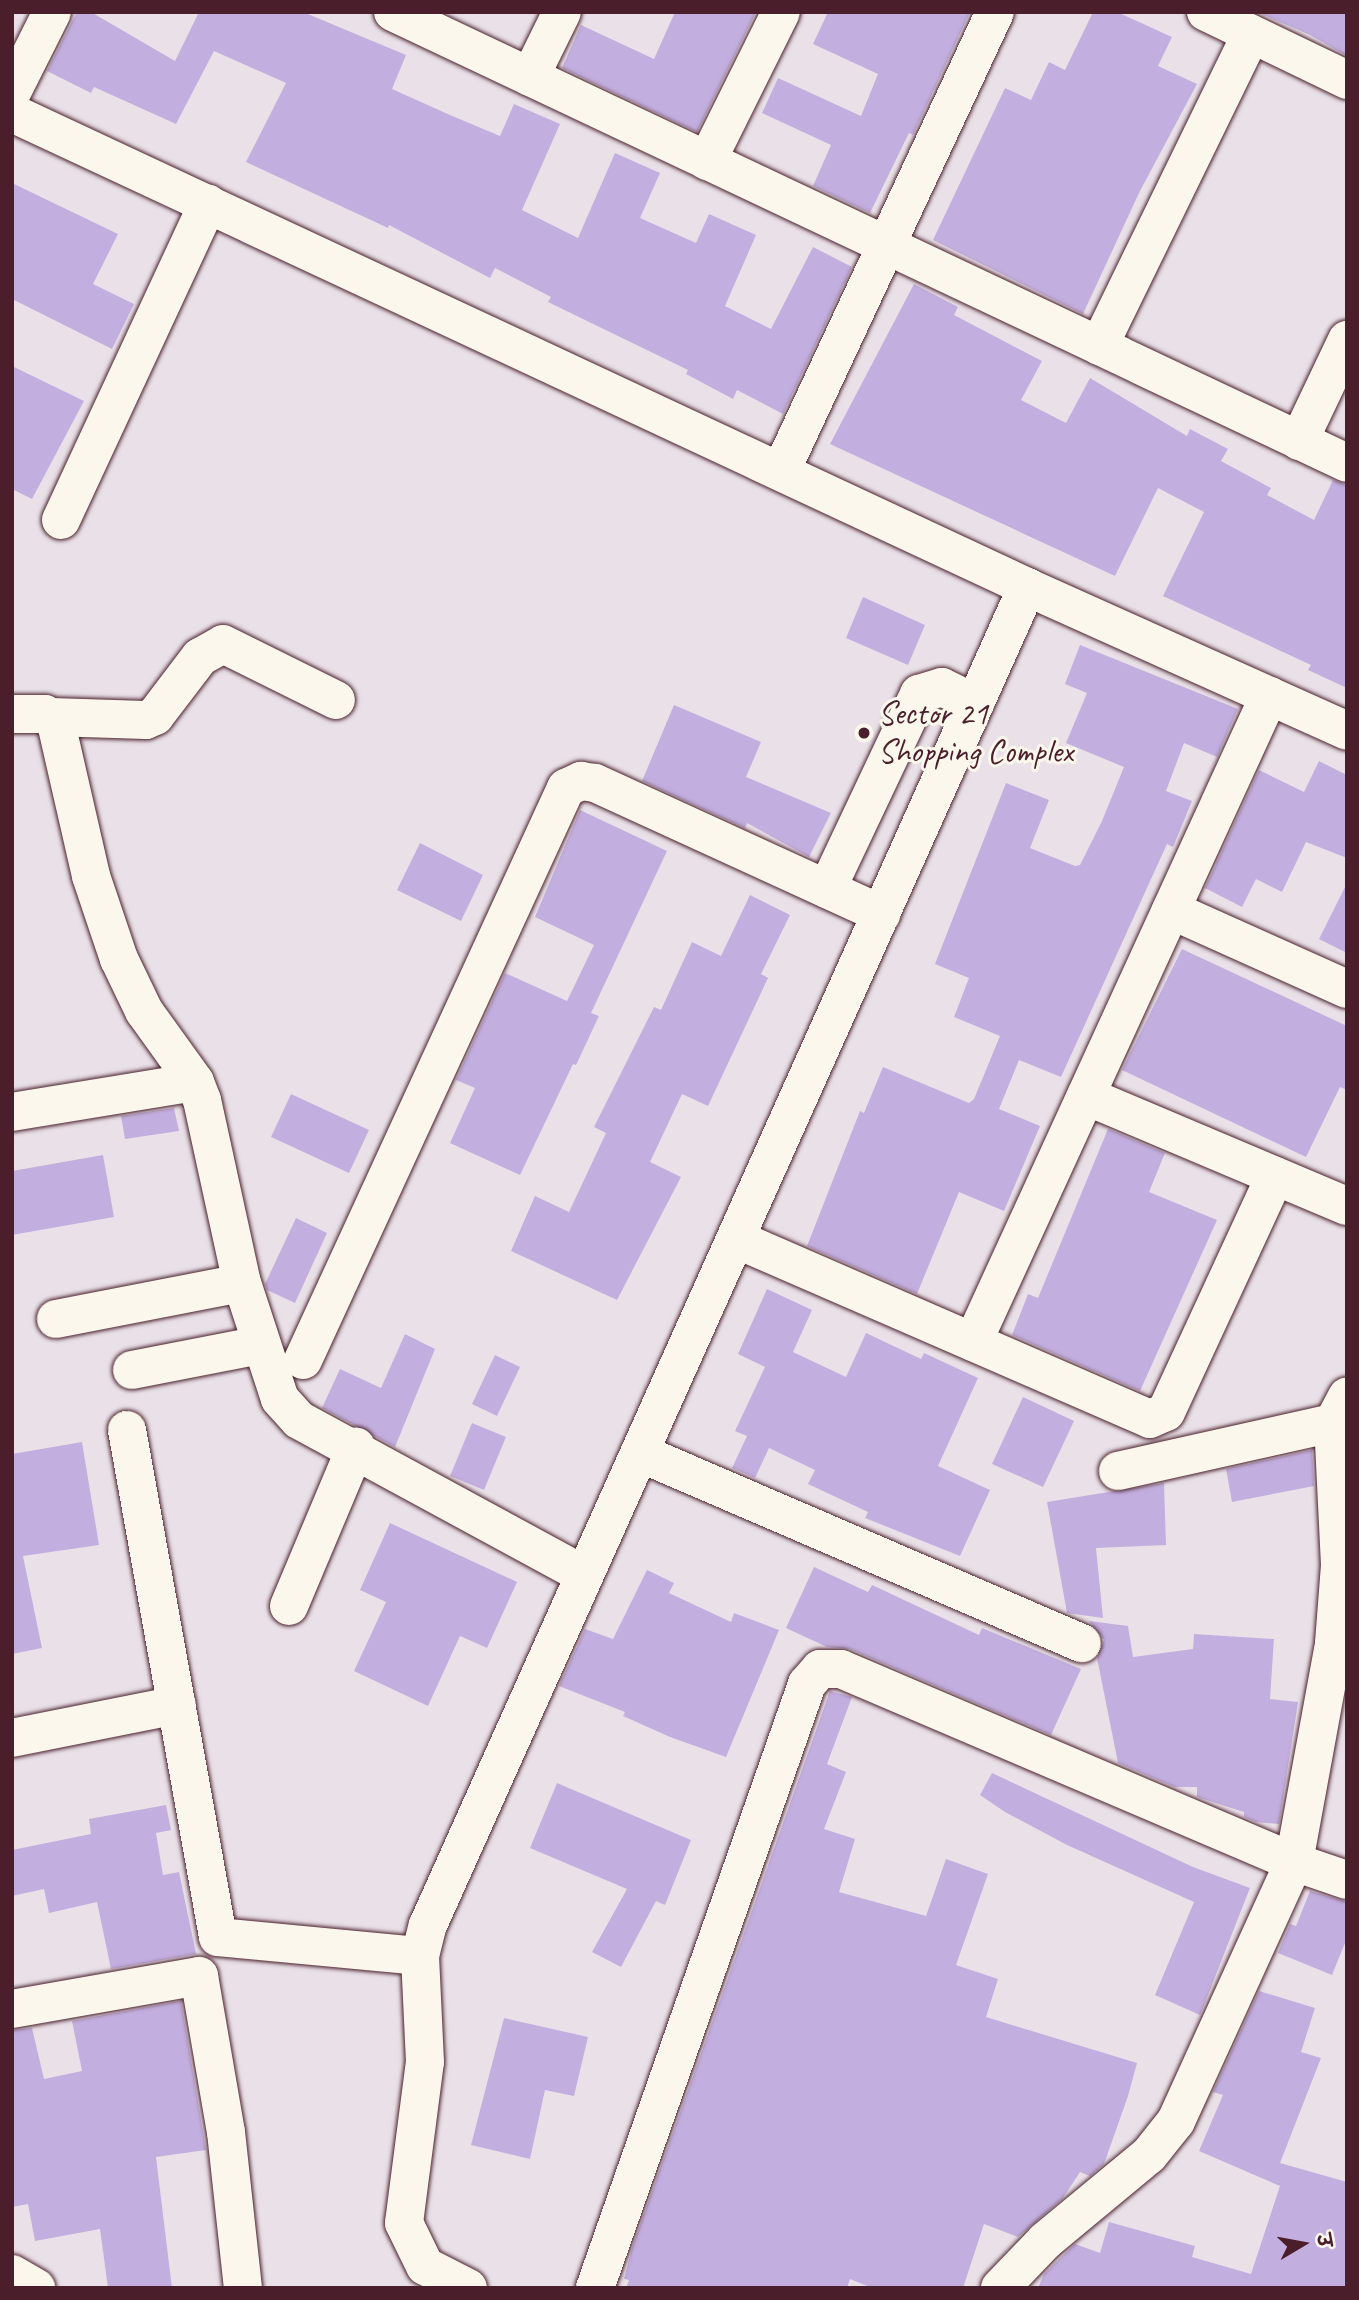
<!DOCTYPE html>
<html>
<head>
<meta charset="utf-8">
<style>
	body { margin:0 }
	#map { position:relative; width:1359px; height:2300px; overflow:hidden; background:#eae1e8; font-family:Caveat,"Playpen Sans Deva",sans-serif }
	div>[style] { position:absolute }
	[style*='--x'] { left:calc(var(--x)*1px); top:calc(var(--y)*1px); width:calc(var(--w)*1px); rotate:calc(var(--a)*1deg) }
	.building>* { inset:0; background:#c3afdf }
	.roads { filter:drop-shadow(0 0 2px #4a1f2b) drop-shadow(0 0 2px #4a1f2b) }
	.minor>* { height:38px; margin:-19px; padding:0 19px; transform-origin:19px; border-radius:19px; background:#fbf7ec }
	.major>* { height:38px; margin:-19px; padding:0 19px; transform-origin:19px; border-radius:19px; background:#fbf7ec }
	.dots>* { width:19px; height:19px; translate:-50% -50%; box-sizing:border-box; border:4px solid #fbf7ec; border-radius:50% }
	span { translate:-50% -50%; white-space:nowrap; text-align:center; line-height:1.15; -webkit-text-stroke:6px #fbf7ec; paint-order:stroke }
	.poi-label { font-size:33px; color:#4a1f2b }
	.left { translate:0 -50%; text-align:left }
	.frame { position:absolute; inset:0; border:14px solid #4a1f2b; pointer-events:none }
	.north { position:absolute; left:1268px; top:2209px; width:70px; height:70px; -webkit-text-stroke:5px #fbf7ec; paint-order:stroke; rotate:80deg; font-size:19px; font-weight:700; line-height:28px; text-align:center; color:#4a1f2b }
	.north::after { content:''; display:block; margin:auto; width:24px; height:32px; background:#4a1f2b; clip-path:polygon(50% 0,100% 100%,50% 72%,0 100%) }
</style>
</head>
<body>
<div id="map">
	<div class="building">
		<div style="clip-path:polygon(77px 12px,91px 12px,175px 61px,199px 12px,303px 12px,406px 55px,392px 89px,450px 115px,500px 136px,514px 104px,560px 124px,522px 210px,578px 238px,615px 153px,660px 173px,640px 218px,696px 243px,709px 214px,756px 235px,725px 306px,771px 329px,813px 247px,852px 267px,783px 414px,737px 390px,733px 399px,686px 374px,688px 370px,548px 302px,551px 297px,495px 268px,490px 278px,389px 225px,388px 228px,246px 162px,286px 83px,214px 51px,176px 124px,94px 87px,91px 93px,47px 71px)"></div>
		<div style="clip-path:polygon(675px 12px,756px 12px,697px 132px,562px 68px,581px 25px,654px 59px)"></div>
		<div style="clip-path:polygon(828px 12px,970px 12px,913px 135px,909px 133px,870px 213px,813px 186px,831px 145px,762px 113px,778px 78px,861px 116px,878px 74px,813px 44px)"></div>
		<div style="clip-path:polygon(1093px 12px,1117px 12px,1172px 37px,1158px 66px,1197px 84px,1139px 193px,1083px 314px,933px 240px,1005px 88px,1031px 100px,1049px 62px,1065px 70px)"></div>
		<div style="clip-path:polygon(1257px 12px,1347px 12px,1347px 56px,1310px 35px)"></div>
		<div style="clip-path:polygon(12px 183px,118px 234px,93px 284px,134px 304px,112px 349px,12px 299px)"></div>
		<div style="clip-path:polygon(914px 284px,958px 307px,954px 315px,1042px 361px,1021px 400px,1066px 423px,1090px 378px,1187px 436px,1190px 429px,1228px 449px,1221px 461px,1271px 488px,1267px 495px,1314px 520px,1333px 480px,1347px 485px,1347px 688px,1308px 670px,1311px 665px,1163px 596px,1204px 512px,1158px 488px,1115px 576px,830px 444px)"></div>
		<div style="clip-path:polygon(12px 366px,84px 401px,32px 499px,12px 489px)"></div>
		<div style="clip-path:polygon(863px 597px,925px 625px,908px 665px,846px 638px)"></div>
		<div style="clip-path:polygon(1080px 645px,1238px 709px,1217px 757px,1184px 743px,1166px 791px,1192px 801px,1173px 847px,1167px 844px,1061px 1077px,1019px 1060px,999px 1109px,1040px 1126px,1004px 1211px,959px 1192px,917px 1294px,807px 1246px,860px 1111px,864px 1113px,883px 1067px,969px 1103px,974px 1099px,1000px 1036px,954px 1017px,969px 978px,935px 964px,1006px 783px,1049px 800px,1030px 848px,1075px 866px,1080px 865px,1102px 821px,1124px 767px,1066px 743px,1087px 693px,1065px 684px)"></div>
		<div style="clip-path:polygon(674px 705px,761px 742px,746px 777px,831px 813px,809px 857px,747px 823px,745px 828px,642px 781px)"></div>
		<div style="clip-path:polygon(1319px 761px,1347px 775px,1347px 858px,1306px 842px,1282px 892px,1256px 879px,1242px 907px,1205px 888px,1259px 770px,1304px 792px)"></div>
		<div style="clip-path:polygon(580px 810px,667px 851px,591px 1013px,599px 1016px,576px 1065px,573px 1064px,520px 1175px,450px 1143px,475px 1088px,456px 1080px,505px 973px,567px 1001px,594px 945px,535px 917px)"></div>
		<div style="clip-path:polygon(420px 843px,483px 875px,461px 921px,397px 890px)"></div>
		<div style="clip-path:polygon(1347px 883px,1347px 953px,1319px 939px)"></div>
		<div style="clip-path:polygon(750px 895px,790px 915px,761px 974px,768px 978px,708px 1106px,682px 1094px,650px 1162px,681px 1177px,617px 1300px,511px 1251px,535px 1196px,569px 1212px,606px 1133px,594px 1127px,654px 1007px,661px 1010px,692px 942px,721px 956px)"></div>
		<div style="clip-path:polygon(1182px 949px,1347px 1026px,1347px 1090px,1340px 1087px,1306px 1157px,1122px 1070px)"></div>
		<div style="clip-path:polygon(291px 1094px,369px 1130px,349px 1173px,271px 1137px)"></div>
		<div style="clip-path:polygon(174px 1108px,179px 1131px,125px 1139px,121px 1116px)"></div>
		<div style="clip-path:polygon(1108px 1129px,1165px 1153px,1149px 1192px,1217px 1220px,1140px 1391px,1012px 1335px,1028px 1294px,1038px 1298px)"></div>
		<div style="clip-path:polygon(103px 1155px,114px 1217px,12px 1235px,12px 1171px)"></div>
		<div style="clip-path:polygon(296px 1218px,327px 1233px,295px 1303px,267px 1290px,265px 1284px)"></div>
		<div style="clip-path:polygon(767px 1289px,812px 1310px,793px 1352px,846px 1377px,866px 1333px,921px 1359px,924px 1353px,978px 1378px,938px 1466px,990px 1490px,960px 1556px,865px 1518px,868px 1512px,808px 1484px,815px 1470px,769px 1448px,755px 1478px,732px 1468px,747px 1436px,735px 1431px,765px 1367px,738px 1354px)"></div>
		<div style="clip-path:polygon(405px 1334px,435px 1349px,395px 1447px,322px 1408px,340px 1369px,381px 1388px)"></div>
		<div style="clip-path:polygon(495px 1355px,520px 1367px,497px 1416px,472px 1404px)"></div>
		<div style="clip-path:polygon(1023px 1397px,1074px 1421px,1043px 1487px,992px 1464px)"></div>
		<div style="clip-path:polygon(472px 1423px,506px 1437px,484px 1490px,450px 1476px)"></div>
		<div style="clip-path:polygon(82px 1442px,99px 1545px,23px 1556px,42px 1648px,12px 1654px,12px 1454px)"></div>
		<div style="clip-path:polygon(1312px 1450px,1314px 1486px,1232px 1502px,1226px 1469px)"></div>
		<div style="clip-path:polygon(1164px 1483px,1166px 1545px,1096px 1548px,1103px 1618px,1067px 1613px,1047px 1502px)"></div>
		<div style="clip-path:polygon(390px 1523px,517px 1582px,487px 1648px,460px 1636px,428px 1706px,354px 1671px,386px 1602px,360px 1590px)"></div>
		<div style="clip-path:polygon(814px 1567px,868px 1592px,872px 1585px,979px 1635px,982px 1628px,1081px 1669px,1051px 1735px,850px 1649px,827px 1647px,786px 1628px)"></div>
		<div style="clip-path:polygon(647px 1570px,674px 1583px,669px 1593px,731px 1622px,734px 1613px,779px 1630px,726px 1757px,670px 1737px,623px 1716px,625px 1712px,559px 1686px,585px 1629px,613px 1639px)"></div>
		<div style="clip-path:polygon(1089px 1621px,1128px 1626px,1133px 1657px,1193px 1649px,1194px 1634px,1274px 1639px,1270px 1699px,1298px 1702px,1279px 1824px,1256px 1822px,1244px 1817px,1244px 1812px,1197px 1797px,1197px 1787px,1174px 1787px,1118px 1763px,1097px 1658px,1104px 1640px)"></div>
		<div style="clip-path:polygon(830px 1691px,852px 1697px,827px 1764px,846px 1772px,824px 1829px,855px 1839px,839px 1892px,926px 1916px,946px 1859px,988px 1874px,956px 1965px,998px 1979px,986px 2017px,1137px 2063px,1128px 2096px,1104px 2164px,1090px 2176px,1080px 2172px,1063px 2198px,1018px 2237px,984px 2224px,963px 2288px,872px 2288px,850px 2279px,847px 2288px,626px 2288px,629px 2280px,624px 2279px,632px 2248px)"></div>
		<div style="clip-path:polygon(992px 1773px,1193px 1867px,1250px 1888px,1200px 2015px,1155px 1995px,1194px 1902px,1067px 1845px,1005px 1812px,980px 1795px)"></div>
		<div style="clip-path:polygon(557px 1783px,691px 1840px,665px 1905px,656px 1901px,621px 1967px,592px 1952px,627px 1889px,530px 1848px)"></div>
		<div style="clip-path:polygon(166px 1805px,171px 1830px,156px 1833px,163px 1875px,179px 1872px,196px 1954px,111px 1969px,97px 1902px,49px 1913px,44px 1889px,12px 1896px,12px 1850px,91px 1834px,89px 1819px)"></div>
		<div style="clip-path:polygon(1310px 1891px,1347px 1902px,1347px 1938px,1332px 1975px,1278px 1953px,1290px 1924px,1296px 1926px)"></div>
		<div style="clip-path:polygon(1259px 1991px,1315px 2008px,1301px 2052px,1321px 2058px,1280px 2163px,1347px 2182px,1347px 2288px,1038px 2288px,1044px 2274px,1075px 2244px,1100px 2253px,1109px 2222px,1195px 2246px,1192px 2257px,1251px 2274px,1280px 2186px,1199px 2151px,1223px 2095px,1213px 2092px)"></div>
		<div style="clip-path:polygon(181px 2001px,206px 2150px,156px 2157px,172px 2288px,108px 2288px,100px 2229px,35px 2241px,28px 2204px,12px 2207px,12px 2030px,32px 2028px,44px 2079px,82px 2071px,72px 2021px)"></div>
		<div style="clip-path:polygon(504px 2018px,588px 2037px,574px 2096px,545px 2090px,530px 2159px,471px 2145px)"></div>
	</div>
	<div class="roads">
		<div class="minor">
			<div style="--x:393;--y:12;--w:1055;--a:25.3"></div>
			<div style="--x:1206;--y:12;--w:157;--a:25.7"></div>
			<div style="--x:530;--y:77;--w:72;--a:-63.8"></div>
			<div style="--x:12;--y:92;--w:89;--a:-63.4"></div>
			<div style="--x:12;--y:113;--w:1120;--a:25.03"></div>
			<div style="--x:1027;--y:587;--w:351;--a:24.2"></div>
			<div style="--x:707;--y:161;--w:166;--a:-63.6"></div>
			<div style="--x:1099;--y:346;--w:347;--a:-64"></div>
			<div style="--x:1299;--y:441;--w:112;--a:-64.6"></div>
			<div style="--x:781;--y:471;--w:506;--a:-65"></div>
			<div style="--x:61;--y:520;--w:349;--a:-65.1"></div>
			<div style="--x:12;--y:714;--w:33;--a:0"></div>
			<div style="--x:45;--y:714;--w:14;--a:39"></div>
			<div style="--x:56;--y:723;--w:157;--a:77.1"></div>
			<div style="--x:91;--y:876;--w:88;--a:71.4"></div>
			<div style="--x:119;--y:959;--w:58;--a:64.3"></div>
			<div style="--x:144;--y:1011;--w:87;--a:54.3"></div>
			<div style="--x:195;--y:1082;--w:19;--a:69"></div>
			<div style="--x:202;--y:1100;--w:187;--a:77.7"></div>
			<div style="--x:242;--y:1283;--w:122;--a:71.9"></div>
			<div style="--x:280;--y:1399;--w:28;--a:48"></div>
			<div style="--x:299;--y:1420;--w:325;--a:28.5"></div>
			<div style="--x:51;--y:717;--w:95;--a:1.8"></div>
			<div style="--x:146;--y:720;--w:10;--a:-24"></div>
			<div style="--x:155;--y:716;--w:74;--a:-52.7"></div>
			<div style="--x:200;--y:657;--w:26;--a:-29"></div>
			<div style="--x:223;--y:644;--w:126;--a:26.4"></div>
			<div style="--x:827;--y:889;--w:216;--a:-64.7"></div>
			<div style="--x:919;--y:694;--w:24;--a:-17"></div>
			<div style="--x:942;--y:687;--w:37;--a:26"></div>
			<div style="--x:1171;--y:910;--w:193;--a:24.2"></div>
			<div style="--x:1086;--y:1096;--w:283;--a:22.9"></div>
			<div style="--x:12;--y:1112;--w:185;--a:-9.3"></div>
			<div style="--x:736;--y:1239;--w:451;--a:23.5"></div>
			<div style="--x:1150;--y:1419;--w:17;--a:-24"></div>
			<div style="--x:1166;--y:1412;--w:260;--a:-65.2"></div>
			<div style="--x:56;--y:1319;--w:189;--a:-11"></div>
			<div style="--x:973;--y:1342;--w:711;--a:-65.38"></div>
			<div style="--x:303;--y:1360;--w:630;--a:-65.31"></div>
			<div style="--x:566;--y:788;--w:17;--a:-25"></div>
			<div style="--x:581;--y:781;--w:14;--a:8"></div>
			<div style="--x:595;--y:783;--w:315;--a:24.6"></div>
			<div style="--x:132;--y:1370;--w:131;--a:-11"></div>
			<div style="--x:127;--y:1430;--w:515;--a:79.82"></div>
			<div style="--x:218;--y:1937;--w:203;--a:5.4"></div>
			<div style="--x:640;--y:1453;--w:481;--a:23.3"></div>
			<div style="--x:1118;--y:1471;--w:220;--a:-12.6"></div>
			<div style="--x:289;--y:1606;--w:173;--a:-67.2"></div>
			<div style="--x:12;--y:1738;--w:168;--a:-11.3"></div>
			<div style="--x:12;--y:2009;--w:190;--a:-10"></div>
			<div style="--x:199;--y:1976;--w:158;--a:80.2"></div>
			<div style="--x:226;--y:2132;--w:157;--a:83.8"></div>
			<div style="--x:468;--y:2288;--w:48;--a:-152.9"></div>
			<div style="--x:425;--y:2266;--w:48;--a:-116"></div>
			<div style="--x:404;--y:2223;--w:162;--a:-82.6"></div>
			<div style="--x:425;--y:2062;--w:106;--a:-92.7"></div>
			<div style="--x:420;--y:1956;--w:32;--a:-76"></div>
			<div style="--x:428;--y:1925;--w:1466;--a:-65.88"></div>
			<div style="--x:595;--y:2288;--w:640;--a:-70.66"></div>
			<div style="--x:807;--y:1684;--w:20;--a:-49"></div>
			<div style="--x:820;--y:1669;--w:21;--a:0"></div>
			<div style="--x:841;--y:1669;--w:492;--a:23.1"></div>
			<div style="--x:1294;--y:1862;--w:56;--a:18.8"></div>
			<div style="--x:1000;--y:2288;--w:65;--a:-46.2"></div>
			<div style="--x:1045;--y:2241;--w:135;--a:-39.6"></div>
			<div style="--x:1149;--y:2155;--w:43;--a:-51.5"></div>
			<div style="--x:1176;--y:2121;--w:285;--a:-65.5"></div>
			<div style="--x:1294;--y:1862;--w:223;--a:-79.6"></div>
			<div style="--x:1334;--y:1643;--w:78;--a:-85.6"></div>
			<div style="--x:1340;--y:1565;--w:142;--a:-92.8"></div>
			<div style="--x:1333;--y:1423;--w:30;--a:-62"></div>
		</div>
		<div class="major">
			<div style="--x:12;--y:2274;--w:28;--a:30"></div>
		</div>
	</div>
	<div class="dots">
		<div style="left:864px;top:733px;background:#4a1f2b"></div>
	</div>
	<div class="poi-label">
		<span class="left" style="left:878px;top:733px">Sector 21<br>Shopping Complex</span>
	</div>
	<div class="frame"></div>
	<div class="north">उ</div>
</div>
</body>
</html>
